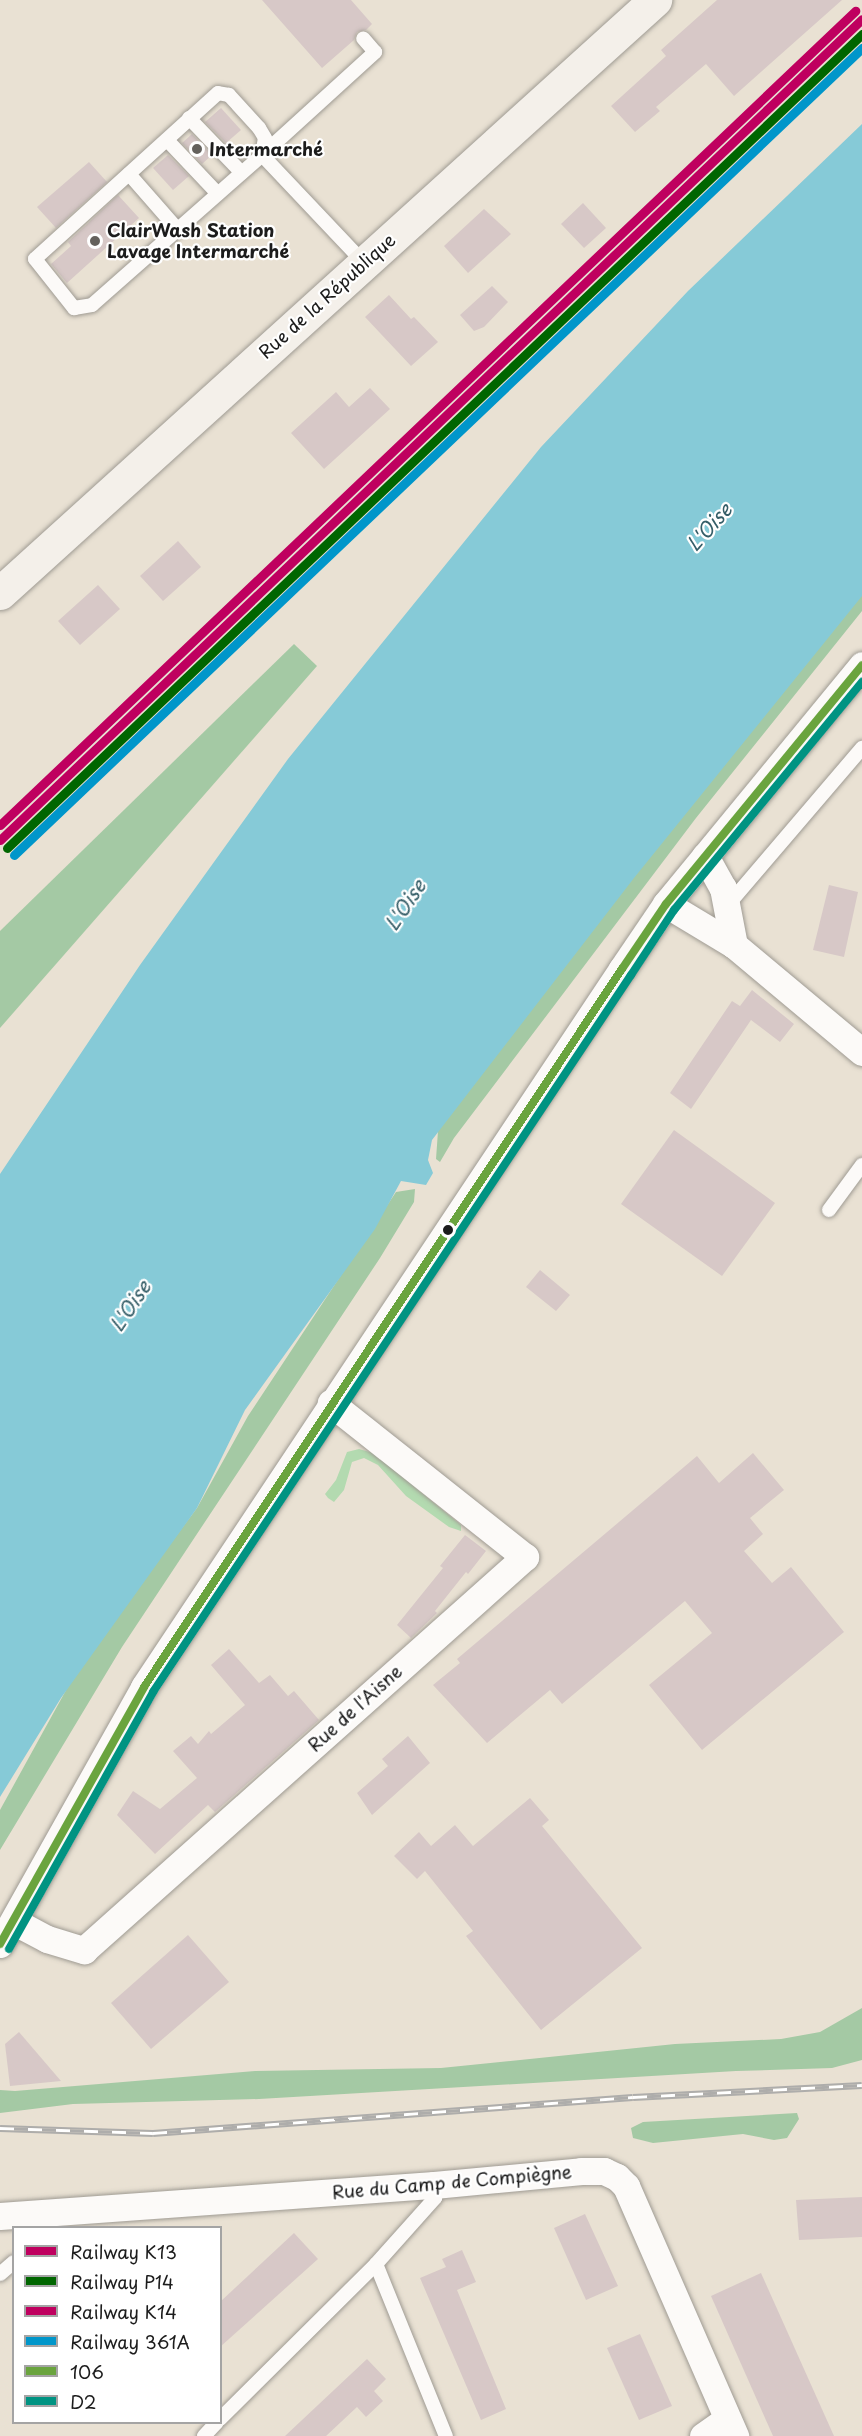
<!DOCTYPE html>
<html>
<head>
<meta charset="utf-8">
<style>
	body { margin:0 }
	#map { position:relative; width:862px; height:2436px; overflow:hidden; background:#e9e1d3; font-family:"Playpen Sans",sans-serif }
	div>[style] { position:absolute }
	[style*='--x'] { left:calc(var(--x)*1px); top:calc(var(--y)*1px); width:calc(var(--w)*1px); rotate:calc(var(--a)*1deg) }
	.green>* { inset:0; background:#b3dab0 }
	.forest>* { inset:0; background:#a4c9a4 }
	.water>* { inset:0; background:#86cad7 }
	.building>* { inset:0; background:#d7c8c7 }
	.roads { filter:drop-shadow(0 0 2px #9f9b93) drop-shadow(0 0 2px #9f9b93) }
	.lane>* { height:14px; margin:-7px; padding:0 7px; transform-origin:7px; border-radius:7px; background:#fcfaf8 }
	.street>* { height:27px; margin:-13.5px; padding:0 13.5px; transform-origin:13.5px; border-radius:13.5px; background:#fcfaf8 }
	.secondary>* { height:33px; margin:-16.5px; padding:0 16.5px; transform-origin:16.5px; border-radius:16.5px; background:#f4f0ea }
	.rail>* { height:7px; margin-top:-3.5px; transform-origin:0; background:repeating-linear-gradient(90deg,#fff 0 14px,#aeadab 0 28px); box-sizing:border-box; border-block:2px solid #aeadab }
	.bus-1>* { height:8px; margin:-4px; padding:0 4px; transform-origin:4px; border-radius:4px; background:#6aa43e }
	.bus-2>* { height:8px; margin:-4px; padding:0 4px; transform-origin:4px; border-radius:4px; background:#009382 }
	.rail-1>* { height:9px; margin:-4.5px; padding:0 4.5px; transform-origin:4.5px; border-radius:4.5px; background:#bf005f }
	.rail-2>* { height:9px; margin:-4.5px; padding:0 4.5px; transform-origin:4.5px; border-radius:4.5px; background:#060 }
	.rail-3>* { height:9px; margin:-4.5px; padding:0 4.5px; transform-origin:4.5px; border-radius:4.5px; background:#bf005f }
	.rail-4>* { height:9px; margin:-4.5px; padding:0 4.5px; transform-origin:4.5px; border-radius:4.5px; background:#0096ca }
	.dots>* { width:16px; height:16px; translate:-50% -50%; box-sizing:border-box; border:3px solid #fff; border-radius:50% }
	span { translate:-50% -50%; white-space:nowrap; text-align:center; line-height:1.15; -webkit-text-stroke:4.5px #fff; paint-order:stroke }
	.poi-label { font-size:18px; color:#1c1c1c; font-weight:700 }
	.left { translate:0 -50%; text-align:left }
	.street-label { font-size:18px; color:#1c1c1c }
	.water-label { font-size:20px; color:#355e68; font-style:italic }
	.legend { position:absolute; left:12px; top:2226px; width:210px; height:198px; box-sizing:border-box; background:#fff; border:2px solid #a4a4a4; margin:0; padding:8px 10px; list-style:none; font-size:18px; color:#1c1c1c }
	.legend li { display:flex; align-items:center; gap:12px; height:30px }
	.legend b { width:30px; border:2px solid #a4a4a4 }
</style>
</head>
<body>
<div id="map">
	<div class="green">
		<div style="clip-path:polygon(359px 1449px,373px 1453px,461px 1525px,461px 1531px,449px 1527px,406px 1496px,378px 1465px,364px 1458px,352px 1462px,344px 1490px,334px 1502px,328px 1498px,325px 1494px,336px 1480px,347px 1452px)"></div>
	</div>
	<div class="forest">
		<div style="clip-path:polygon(862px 572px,862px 611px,696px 818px,454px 1138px,440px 1162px,436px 1159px,439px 1117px)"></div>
		<div style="clip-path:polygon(294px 644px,317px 666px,0 1028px,0 931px)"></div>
		<div style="clip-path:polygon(415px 1189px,414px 1202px,380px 1258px,122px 1647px,0 1850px,0 1810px,81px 1663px,197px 1508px,248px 1416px,396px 1192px)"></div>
		<div style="clip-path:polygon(862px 2008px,862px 2060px,832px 2068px,736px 2071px,259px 2099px,73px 2104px,0 2113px,0 2090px,15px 2091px,255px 2071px,441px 2068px,675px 2044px,781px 2039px,820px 2032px)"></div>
		<div style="clip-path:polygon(797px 2113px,799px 2119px,787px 2138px,774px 2140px,743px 2134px,653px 2143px,633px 2138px,631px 2128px,643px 2122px)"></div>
	</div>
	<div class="water">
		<div style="clip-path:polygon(862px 124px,862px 596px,634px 878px,432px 1140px,428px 1160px,433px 1173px,426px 1185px,401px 1181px,375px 1229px,245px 1410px,197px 1508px,61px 1698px,0 1797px,0 1174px,140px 965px,288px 759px,541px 447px,688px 291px)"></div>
	</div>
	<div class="building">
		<div style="clip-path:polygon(262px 0,351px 0,372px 24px,366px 30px,357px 32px,354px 40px,322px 68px)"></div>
		<div style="clip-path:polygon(717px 0,842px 0,734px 96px,706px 64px,656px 107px,660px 111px,635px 132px,611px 106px,666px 56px,661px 50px)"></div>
		<div style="clip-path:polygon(221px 108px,241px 130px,226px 143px,205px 122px)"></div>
		<div style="clip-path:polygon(192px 134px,212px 155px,202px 164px,182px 143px)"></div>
		<div style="clip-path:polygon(168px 155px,189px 176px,173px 190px,153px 168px)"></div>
		<div style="clip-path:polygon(89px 162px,107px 182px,56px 228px,37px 207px)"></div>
		<div style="clip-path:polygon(118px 195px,139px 218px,67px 283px,51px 264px,71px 246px,68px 242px)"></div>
		<div style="clip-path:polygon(583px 203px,606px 228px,584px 248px,561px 224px)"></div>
		<div style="clip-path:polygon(484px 209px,511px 234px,468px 273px,444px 246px)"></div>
		<div style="clip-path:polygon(492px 286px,508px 302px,484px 327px,474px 331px,460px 315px)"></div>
		<div style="clip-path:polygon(389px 295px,411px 319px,414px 317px,438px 342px,411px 366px,365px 317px)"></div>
		<div style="clip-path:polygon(370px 388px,390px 409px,324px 469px,291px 433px,336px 392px,349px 407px)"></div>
		<div style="clip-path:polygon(178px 541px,201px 567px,163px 601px,140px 576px)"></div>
		<div style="clip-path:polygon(98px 585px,120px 609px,80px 645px,58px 621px)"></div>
		<div style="clip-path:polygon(829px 885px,858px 892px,844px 957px,813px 950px)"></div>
		<div style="clip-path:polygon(752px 990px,794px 1024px,780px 1042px,751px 1020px,691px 1109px,670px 1093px,732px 1001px,740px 1006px)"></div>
		<div style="clip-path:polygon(674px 1130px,775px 1203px,722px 1276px,621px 1204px)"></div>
		<div style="clip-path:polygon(540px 1270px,570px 1295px,556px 1311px,526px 1287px)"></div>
		<div style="clip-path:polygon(753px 1453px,784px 1490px,750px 1518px,763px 1534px,744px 1551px,772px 1583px,791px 1567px,844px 1632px,702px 1750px,649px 1685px,712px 1633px,685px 1601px,562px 1704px,550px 1690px,487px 1743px,433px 1685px,460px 1663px,457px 1659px,697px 1456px,719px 1483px)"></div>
		<div style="clip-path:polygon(465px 1535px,486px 1551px,468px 1574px,466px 1572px,435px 1611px,437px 1613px,411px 1638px,397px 1625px,443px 1568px,440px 1566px)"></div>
		<div style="clip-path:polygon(229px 1649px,259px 1683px,270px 1675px,288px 1696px,294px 1691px,319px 1720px,215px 1812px,208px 1805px,155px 1854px,117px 1815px,133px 1791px,160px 1809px,197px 1778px,173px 1751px,191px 1736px,198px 1744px,209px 1731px,211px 1734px,245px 1705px,211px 1665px)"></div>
		<div style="clip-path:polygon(408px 1736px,430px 1763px,372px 1815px,357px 1793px,388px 1766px,382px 1759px)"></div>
		<div style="clip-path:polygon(530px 1798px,549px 1820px,542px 1826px,642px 1948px,541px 2030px,466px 1936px,473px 1931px,425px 1871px,417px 1879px,394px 1856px,419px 1832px,431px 1846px,455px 1825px,473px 1846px)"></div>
		<div style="clip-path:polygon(188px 1935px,229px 1982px,151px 2049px,111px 2003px)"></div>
		<div style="clip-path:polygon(19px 2032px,61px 2081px,10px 2086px,5px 2044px)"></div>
		<div style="clip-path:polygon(862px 2197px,862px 2237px,799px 2240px,796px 2200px)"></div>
		<div style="clip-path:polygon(585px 2214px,618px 2286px,586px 2300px,554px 2228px)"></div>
		<div style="clip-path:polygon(294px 2233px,318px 2259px,220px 2347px,220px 2302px)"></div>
		<div style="clip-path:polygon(462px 2250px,476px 2282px,457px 2290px,506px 2409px,481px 2420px,420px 2278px,446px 2267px,442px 2259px)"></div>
		<div style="clip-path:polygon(761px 2273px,834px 2436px,773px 2436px,711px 2296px)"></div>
		<div style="clip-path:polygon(640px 2334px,672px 2406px,639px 2420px,607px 2348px)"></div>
		<div style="clip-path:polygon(367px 2359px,386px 2379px,374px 2391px,383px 2401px,366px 2417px,357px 2407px,326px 2436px,285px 2436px)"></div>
	</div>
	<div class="roads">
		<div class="lane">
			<div style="--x:189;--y:118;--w:76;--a:46.1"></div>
			<div style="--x:167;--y:140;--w:74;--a:46.6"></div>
			<div style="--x:262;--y:155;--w:17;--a:-80"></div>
			<div style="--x:265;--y:138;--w:12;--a:-121"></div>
			<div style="--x:259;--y:128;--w:45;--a:-132.3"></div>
			<div style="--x:229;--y:95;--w:11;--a:-170"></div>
			<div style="--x:218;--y:93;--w:247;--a:137.8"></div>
			<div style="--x:35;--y:259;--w:63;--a:51.5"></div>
			<div style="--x:74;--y:308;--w:18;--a:-9"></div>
			<div style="--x:92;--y:305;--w:227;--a:-41.4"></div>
			<div style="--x:262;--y:155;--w:149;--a:46.6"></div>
			<div style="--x:262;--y:155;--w:153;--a:-42.3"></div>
			<div style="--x:375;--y:52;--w:18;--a:-131"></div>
			<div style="--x:129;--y:174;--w:74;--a:48.8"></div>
			<div style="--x:727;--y:906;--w:208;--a:-49.5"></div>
			<div style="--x:829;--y:1210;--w:56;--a:-53.7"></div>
			<div style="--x:376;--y:2264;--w:186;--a:67.9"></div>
			<div style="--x:0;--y:2274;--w:18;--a:-41"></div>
			<div style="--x:220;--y:2419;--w:220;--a:-44.8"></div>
			<div style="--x:376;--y:2264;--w:89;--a:-48.2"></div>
			<div style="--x:435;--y:2198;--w:13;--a:-94"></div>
			<div style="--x:204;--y:2436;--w:19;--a:-47"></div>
		</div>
		<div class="street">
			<div style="--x:705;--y:856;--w:37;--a:61"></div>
			<div style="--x:723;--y:888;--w:58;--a:79.1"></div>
			<div style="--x:666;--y:904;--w:79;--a:31.1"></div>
			<div style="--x:734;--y:945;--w:167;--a:39.9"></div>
			<div style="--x:15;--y:1922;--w:36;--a:28"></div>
			<div style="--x:47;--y:1939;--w:39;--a:17"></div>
			<div style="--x:84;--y:1950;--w:591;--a:-41.71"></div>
			<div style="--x:525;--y:1557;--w:248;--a:-141.6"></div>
			<div style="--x:0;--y:1944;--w:295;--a:-60.7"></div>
			<div style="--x:144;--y:1687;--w:863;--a:-56.35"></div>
			<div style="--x:622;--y:969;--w:78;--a:-55.9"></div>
			<div style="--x:666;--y:904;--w:309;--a:-50.6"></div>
			<div style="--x:0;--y:2216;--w:435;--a:-4.1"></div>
			<div style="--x:434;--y:2185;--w:148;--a:-5.4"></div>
			<div style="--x:581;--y:2171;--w:23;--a:0"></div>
			<div style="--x:604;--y:2171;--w:14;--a:25"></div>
			<div style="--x:617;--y:2177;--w:13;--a:45"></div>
			<div style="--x:626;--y:2186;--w:273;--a:66.4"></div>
			<div style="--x:703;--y:2436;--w:29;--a:-35"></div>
		</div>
		<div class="secondary">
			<div style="--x:0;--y:593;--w:884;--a:-42.16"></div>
		</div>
	</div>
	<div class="rail">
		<div style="--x:0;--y:2128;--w:153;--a:1.9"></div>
		<div style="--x:153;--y:2133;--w:481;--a:-4.3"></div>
		<div style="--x:633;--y:2097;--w:229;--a:-3"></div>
	</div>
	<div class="bus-1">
		<div style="--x:0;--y:1944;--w:295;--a:-60.7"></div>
		<div style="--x:144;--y:1687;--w:863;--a:-56.35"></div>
		<div style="--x:622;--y:969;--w:78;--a:-55.9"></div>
		<div style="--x:666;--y:904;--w:309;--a:-50.6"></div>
	</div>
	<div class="bus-2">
		<div style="--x:9;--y:1949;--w:295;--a:-60.7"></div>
		<div style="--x:153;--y:1692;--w:862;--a:-56.31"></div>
		<div style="--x:631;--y:975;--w:78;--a:-56.5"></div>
		<div style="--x:674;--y:910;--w:296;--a:-50.5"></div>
	</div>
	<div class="rail-1">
		<div style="--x:0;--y:840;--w:1190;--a:-43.6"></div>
	</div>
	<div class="rail-2">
		<div style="--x:7;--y:848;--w:1181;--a:-43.59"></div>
	</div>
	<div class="rail-3">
		<div style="--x:0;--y:825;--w:1181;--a:-43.59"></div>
	</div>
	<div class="rail-4">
		<div style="--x:14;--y:855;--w:1171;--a:-43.58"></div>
	</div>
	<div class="dots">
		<div style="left:197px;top:149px;background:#64615c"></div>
		<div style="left:95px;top:241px;background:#64615c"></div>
		<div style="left:448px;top:1230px;background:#1c1c1c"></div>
	</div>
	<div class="poi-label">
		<span class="left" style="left:209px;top:149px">Intermarché</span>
		<span class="left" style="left:107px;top:241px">ClairWash Station<br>Lavage Intermarché</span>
	</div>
	<div class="street-label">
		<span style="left:327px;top:296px;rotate:-42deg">Rue de la République</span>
		<span style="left:355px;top:1708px;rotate:-42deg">Rue de l'Aisne</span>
		<span style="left:452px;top:2182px;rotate:-5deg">Rue du Camp de Compiègne</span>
	</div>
	<div class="water-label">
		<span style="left:709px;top:527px;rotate:-48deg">L'Oise</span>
		<span style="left:405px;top:905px;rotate:-56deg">L'Oise</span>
		<span style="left:130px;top:1306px;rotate:-56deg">L'Oise</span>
	</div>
	<ul class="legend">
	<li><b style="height:8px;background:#bf005f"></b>Railway K13</li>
	<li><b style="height:8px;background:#060"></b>Railway P14</li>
	<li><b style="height:8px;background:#bf005f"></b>Railway K14</li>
	<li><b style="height:8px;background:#0096ca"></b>Railway 361A</li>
	<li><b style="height:8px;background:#6aa43e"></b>106</li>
	<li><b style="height:8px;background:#009382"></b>D2</li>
	</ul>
</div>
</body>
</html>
